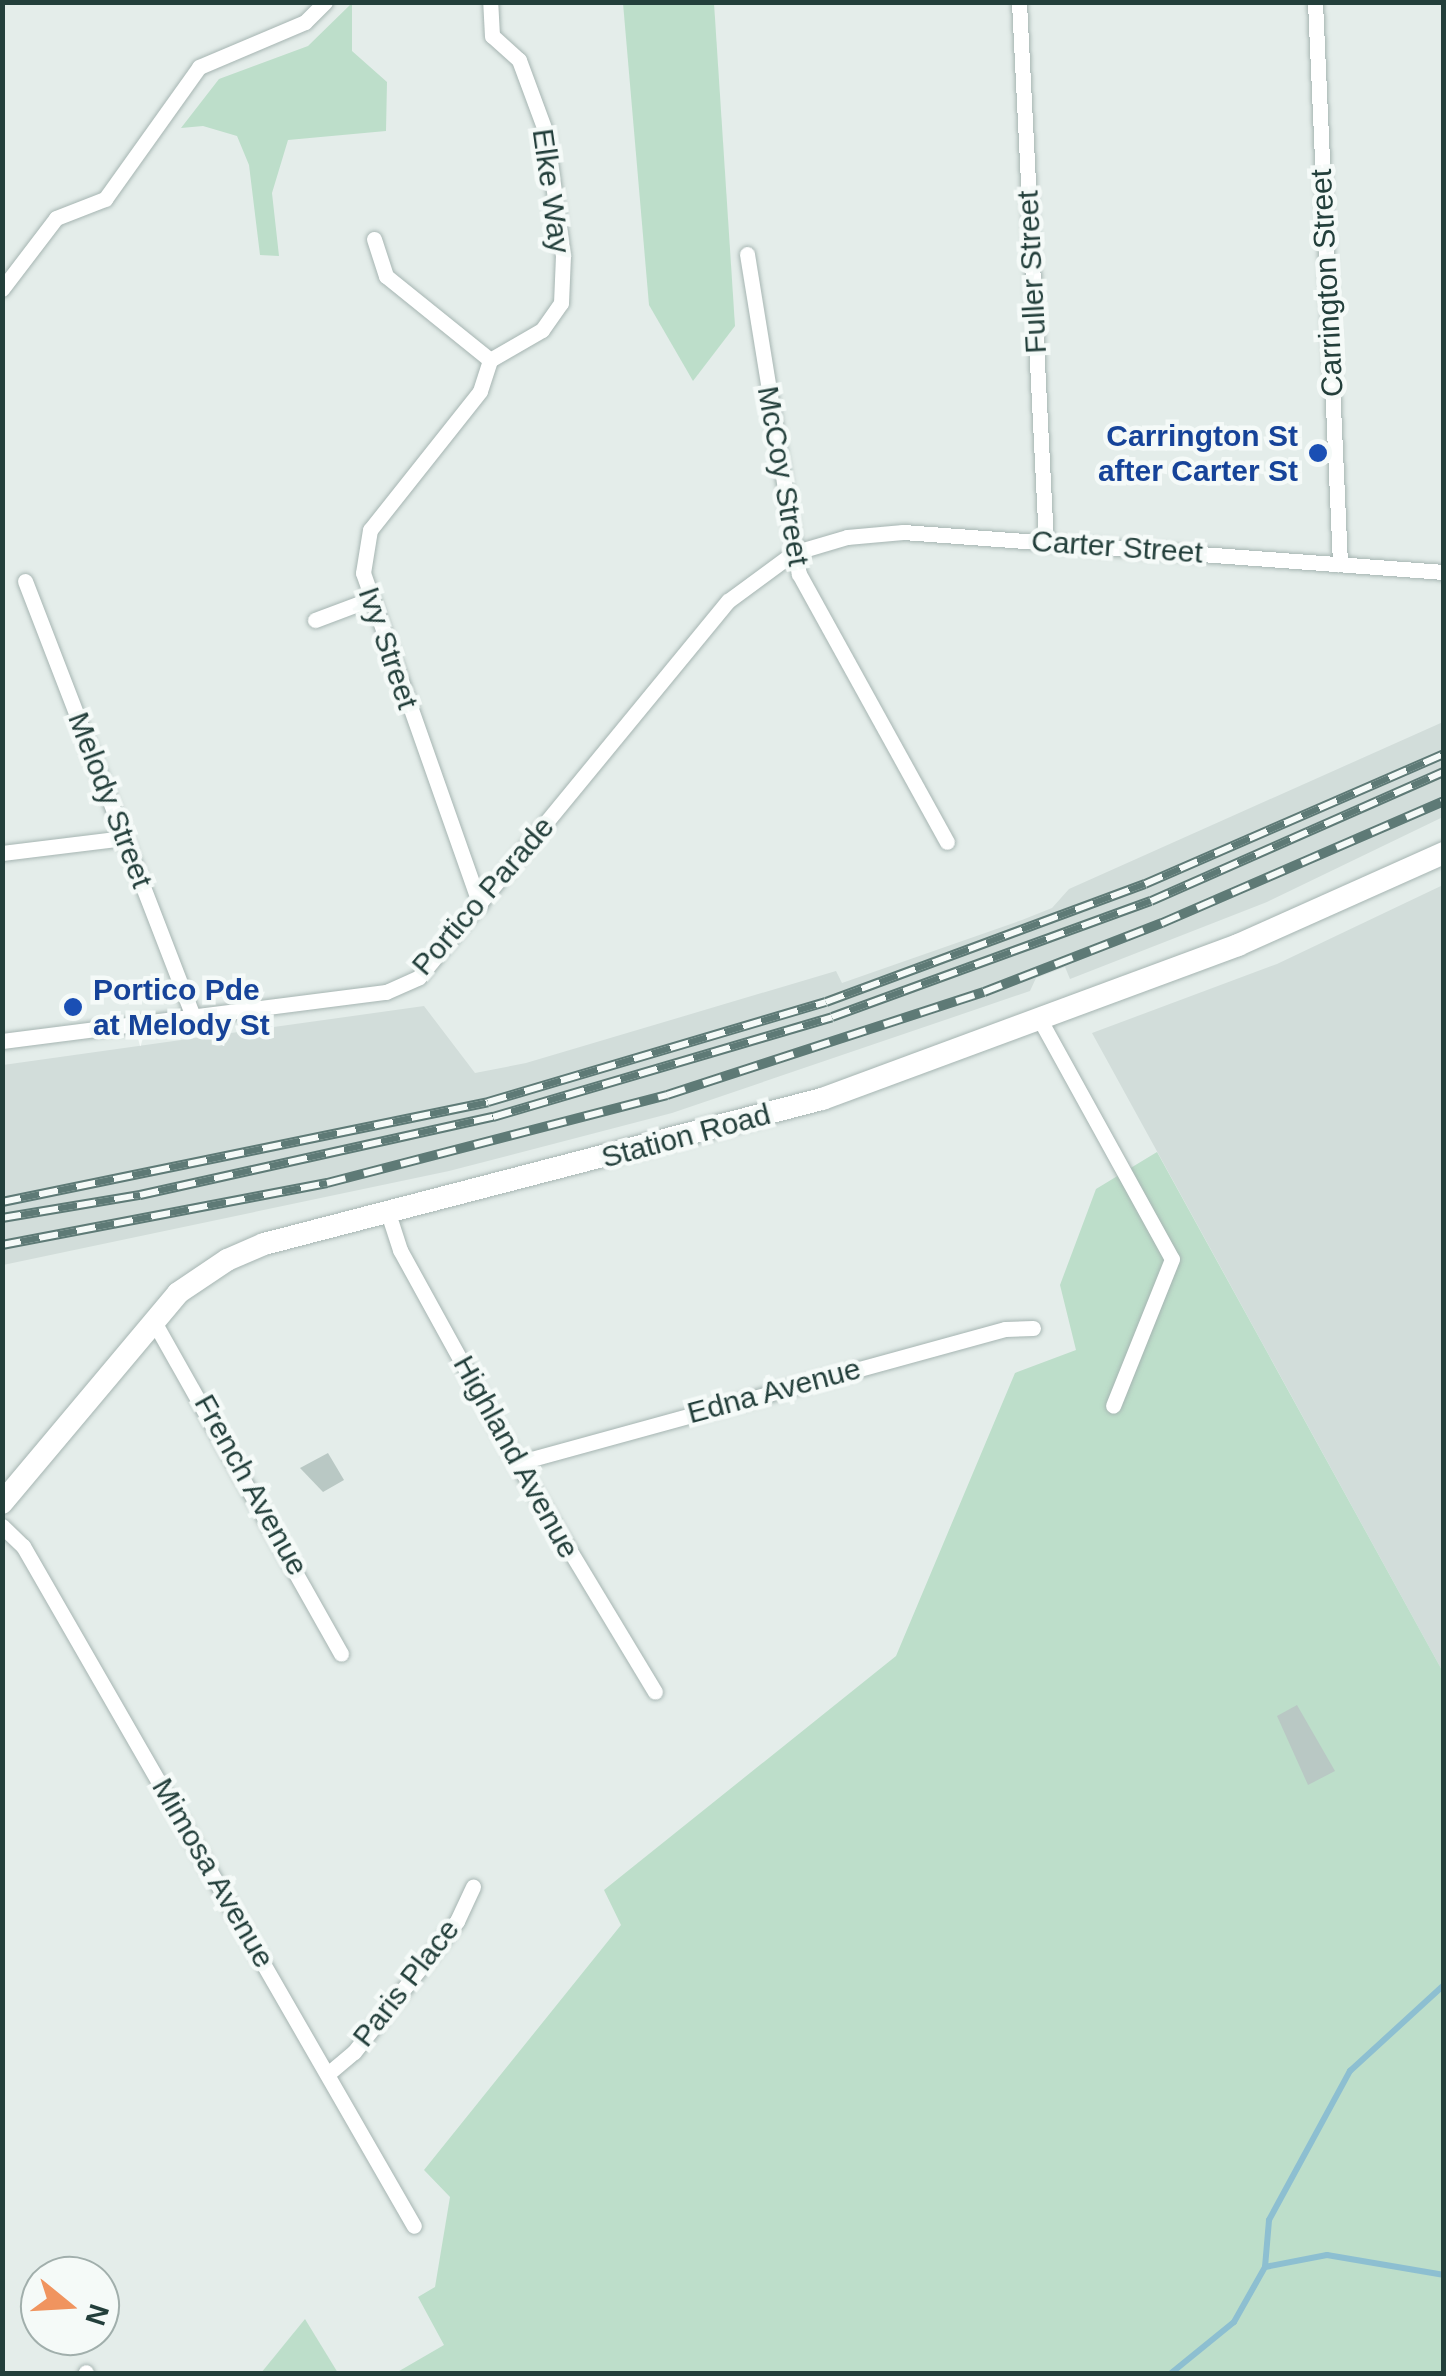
<!DOCTYPE html>
<html>
<head>
<meta charset="utf-8">
<style>
	body { margin:0 }
	#map { position:relative; width:1446px; height:2376px; overflow:hidden; background:#e4edea; font-family:Helvetica,sans-serif }
	div>[style] { position:absolute }
	[style*='--x'] { left:calc(var(--x)*1px); top:calc(var(--y)*1px); width:calc(var(--w)*1px); rotate:calc(var(--a)*1deg) }
	.built>* { inset:0; background:#d2ddda }
	.green>* { inset:0; background:#bddeca }
	.stream>* { height:6px; margin:-3px; padding:0 3px; transform-origin:3px; border-radius:3px; background:#8dbfd1 }
	.building>* { inset:0; background:#b9c8c4 }
	.roads { filter:drop-shadow(0 0 2px #a6b5b2) drop-shadow(0 0 2px #a6b5b2) }
	.minor>* { height:15px; margin:-7.5px; padding:0 7.5px; transform-origin:7.5px; border-radius:7.5px; background:#fff }
	.secondary>* { height:22px; margin:-11px; padding:0 11px; transform-origin:11px; border-radius:11px; background:#fff }
	.rail>* { height:10px; margin-top:-5px; transform-origin:0; background:repeating-linear-gradient(90deg,#f5faf8 0 19px,#5e7a76 0 38px); box-sizing:border-box; border-block:2px solid #5e7a76 }
	.dots>* { width:28px; height:28px; translate:-50% -50%; box-sizing:border-box; border:5px solid #f5faf8; border-radius:50% }
	span { translate:-50% -50%; white-space:nowrap; text-align:center; line-height:1.15; -webkit-text-stroke:9px #f5faf8; paint-order:stroke }
	.street-label { font-size:30px; color:#233f3b }
	.transit-label { font-size:30px; color:#164399; font-weight:700 }
	.right { translate:-100% -50%; text-align:right }
	.left { translate:0 -50%; text-align:left }
	.frame { position:absolute; inset:0; border:5px solid #233f3b; pointer-events:none }
	.north { position:absolute; left:20px; top:2256px; width:100px; height:100px; box-sizing:border-box; background:#f5faf8; border:2px solid #a1afac; border-radius:50%; rotate:108deg; font-size:28px; font-weight:700; line-height:40px; text-align:center; color:#233f3b }
	.north::after { content:''; display:block; margin:auto; width:35px; height:45px; background:#f0945f; clip-path:polygon(50% 0,100% 100%,50% 72%,0 100%) }
</style>
</head>
<body>
<div id="map">
	<div class="built">
		<div style="clip-path:polygon(1443px 722px,1443px 817px,1267px 902px,1070px 979px,1065px 967px,1036px 978px,1030px 991px,672px 1113px,449px 1171px,3px 1265px,3px 1065px,424px 1006px,475px 1073px,526px 1063px,836px 971px,842px 983px,1022px 920px,1052px 908px,1069px 889px)"></div>
		<div style="clip-path:polygon(1443px 885px,1443px 1672px,1092px 1033px,1277px 964px)"></div>
	</div>
	<div class="green">
		<div style="clip-path:polygon(352px 3px,352px 51px,387px 82px,386px 131px,288px 140px,272px 193px,279px 256px,260px 255px,249px 165px,237px 136px,203px 126px,181px 128px,219px 79px,308px 46px)"></div>
		<div style="clip-path:polygon(623px 3px,714px 3px,735px 326px,693px 381px,649px 305px)"></div>
		<div style="clip-path:polygon(1157px 1152px,1443px 1672px,1443px 2373px,394px 2374px,444px 2345px,418px 2297px,435px 2287px,450px 2197px,424px 2170px,621px 1925px,604px 1890px,896px 1656px,1015px 1373px,1076px 1350px,1060px 1285px,1096px 1189px)"></div>
		<div style="clip-path:polygon(305px 2319px,338px 2373px,261px 2373px)"></div>
	</div>
	<div class="stream">
		<div style="--x:1265;--y:2267;--w:47;--a:-85.1"></div>
		<div style="--x:1269;--y:2220;--w:170;--a:-61.5"></div>
		<div style="--x:1350;--y:2071;--w:127;--a:-42.5"></div>
		<div style="--x:1170;--y:2374;--w:82;--a:-39.1"></div>
		<div style="--x:1234;--y:2322;--w:63;--a:-60.6"></div>
		<div style="--x:1265;--y:2267;--w:63;--a:-11"></div>
		<div style="--x:1327;--y:2255;--w:119;--a:9.7"></div>
	</div>
	<div class="building">
		<div style="clip-path:polygon(328px 1453px,344px 1480px,323px 1492px,300px 1468px)"></div>
		<div style="clip-path:polygon(1297px 1705px,1335px 1771px,1308px 1785px,1277px 1716px)"></div>
	</div>
	<div class="roads">
		<div class="minor">
			<div style="--x:1019;--y:2;--w:541;--a:87.14"></div>
			<div style="--x:1315;--y:2;--w:563;--a:87.45"></div>
			<div style="--x:374;--y:239;--w:39;--a:72"></div>
			<div style="--x:386;--y:276;--w:134;--a:38.9"></div>
			<div style="--x:747;--y:254;--w:324;--a:80.8"></div>
			<div style="--x:799;--y:574;--w:306;--a:61.1"></div>
			<div style="--x:2;--y:289;--w:89;--a:-52.7"></div>
			<div style="--x:56;--y:218;--w:53;--a:-21.2"></div>
			<div style="--x:105;--y:199;--w:162;--a:-54.5"></div>
			<div style="--x:199;--y:67;--w:115;--a:-23"></div>
			<div style="--x:305;--y:22;--w:28;--a:-45"></div>
			<div style="--x:490;--y:360;--w:60;--a:-30"></div>
			<div style="--x:542;--y:330;--w:33;--a:-55"></div>
			<div style="--x:561;--y:303;--w:47;--a:-87.6"></div>
			<div style="--x:563;--y:256;--w:124;--a:-97.9"></div>
			<div style="--x:546;--y:133;--w:78;--a:-110.3"></div>
			<div style="--x:519;--y:60;--w:36;--a:-138"></div>
			<div style="--x:492;--y:36;--w:34;--a:-93"></div>
			<div style="--x:25;--y:581;--w:469;--a:68.9"></div>
			<div style="--x:315;--y:620;--w:60;--a:-20.6"></div>
			<div style="--x:2;--y:853;--w:123;--a:-7"></div>
			<div style="--x:480;--y:905;--w:352;--a:-109.4"></div>
			<div style="--x:363;--y:573;--w:44;--a:-80.8"></div>
			<div style="--x:370;--y:530;--w:177;--a:-51.6"></div>
			<div style="--x:480;--y:391;--w:33;--a:-72"></div>
			<div style="--x:1039;--y:1018;--w:275;--a:61.1"></div>
			<div style="--x:1172;--y:1259;--w:158;--a:111.9"></div>
			<div style="--x:2;--y:1041;--w:387;--a:-7.3"></div>
			<div style="--x:386;--y:992;--w:36;--a:-24"></div>
			<div style="--x:419;--y:977;--w:487;--a:-50.6"></div>
			<div style="--x:728;--y:601;--w:81;--a:-36.4"></div>
			<div style="--x:793;--y:553;--w:56;--a:-16.5"></div>
			<div style="--x:847;--y:537;--w:56;--a:-5.1"></div>
			<div style="--x:903;--y:532;--w:542;--a:4.23"></div>
			<div style="--x:389;--y:1216;--w:36;--a:72"></div>
			<div style="--x:400;--y:1250;--w:243;--a:61.2"></div>
			<div style="--x:517;--y:1463;--w:267;--a:58.9"></div>
			<div style="--x:153;--y:1320;--w:383;--a:60.6"></div>
			<div style="--x:517;--y:1463;--w:506;--a:-15.35"></div>
			<div style="--x:1005;--y:1329;--w:28;--a:-2"></div>
			<div style="--x:2;--y:1526;--w:29;--a:44"></div>
			<div style="--x:23;--y:1546;--w:784;--a:60.1"></div>
			<div style="--x:330;--y:2072;--w:31;--a:-40"></div>
			<div style="--x:354;--y:2052;--w:167;--a:-51.8"></div>
			<div style="--x:457;--y:1921;--w:38;--a:-65"></div>
			<div style="--x:85;--y:2374;--w:2;--a:-63"></div>
		</div>
		<div class="secondary">
			<div style="--x:2;--y:1503;--w:274;--a:-50"></div>
			<div style="--x:178;--y:1293;--w:59;--a:-34"></div>
			<div style="--x:227;--y:1260;--w:40;--a:-23.4"></div>
			<div style="--x:264;--y:1244;--w:577;--a:-14.57"></div>
			<div style="--x:822;--y:1099;--w:444;--a:-20.3"></div>
			<div style="--x:1238;--y:945;--w:226;--a:-24.1"></div>
		</div>
	</div>
	<div class="rail">
		<div style="--x:2;--y:1202;--w:496;--a:-11.6"></div>
		<div style="--x:488;--y:1102;--w:352;--a:-16.5"></div>
		<div style="--x:826;--y:1002;--w:340;--a:-20.3"></div>
		<div style="--x:1145;--y:884;--w:326;--a:-23.5"></div>
		<div style="--x:2;--y:1218;--w:140;--a:-9.5"></div>
		<div style="--x:140;--y:1195;--w:362;--a:-12.5"></div>
		<div style="--x:493;--y:1117;--w:353;--a:-16.4"></div>
		<div style="--x:832;--y:1017;--w:339;--a:-20"></div>
		<div style="--x:1151;--y:901;--w:320;--a:-23.8"></div>
		<div style="--x:2;--y:1245;--w:331;--a:-10.8"></div>
		<div style="--x:327;--y:1183;--w:351;--a:-14.5"></div>
		<div style="--x:667;--y:1095;--w:333;--a:-18"></div>
		<div style="--x:984;--y:992;--w:191;--a:-21.2"></div>
		<div style="--x:1162;--y:923;--w:307;--a:-23.4"></div>
	</div>
	<div class="dots">
		<div style="left:1318px;top:453px;background:#1a4fb4"></div>
		<div style="left:73px;top:1007px;background:#1a4fb4"></div>
	</div>
	<div class="street-label">
		<span style="left:551px;top:191px;rotate:82deg">Elke Way</span>
		<span style="left:1032px;top:272px;rotate:-93deg">Fuller Street</span>
		<span style="left:1327px;top:283px;rotate:-93deg">Carrington Street</span>
		<span style="left:783px;top:476px;rotate:80deg">McCoy Street</span>
		<span style="left:1117px;top:547px;rotate:4deg">Carter Street</span>
		<span style="left:388px;top:648px;rotate:71deg">Ivy Street</span>
		<span style="left:110px;top:800px;rotate:69deg">Melody Street</span>
		<span style="left:483px;top:896px;rotate:-49deg">Portico Parade</span>
		<span style="left:686px;top:1136px;rotate:-15deg">Station Road</span>
		<span style="left:774px;top:1391px;rotate:-15deg">Edna Avenue</span>
		<span style="left:516px;top:1457px;rotate:61deg">Highland Avenue</span>
		<span style="left:251px;top:1485px;rotate:61deg">French Avenue</span>
		<span style="left:213px;top:1873px;rotate:60deg">Mimosa Avenue</span>
		<span style="left:406px;top:1983px;rotate:-52deg">Paris Place</span>
	</div>
	<div class="transit-label">
		<span class="right" style="left:1298px;top:453px">Carrington St<br>after Carter St</span>
		<span class="left" style="left:93px;top:1007px">Portico Pde<br>at Melody St</span>
	</div>
	<div class="frame"></div>
	<div class="north">N</div>
</div>
</body>
</html>
